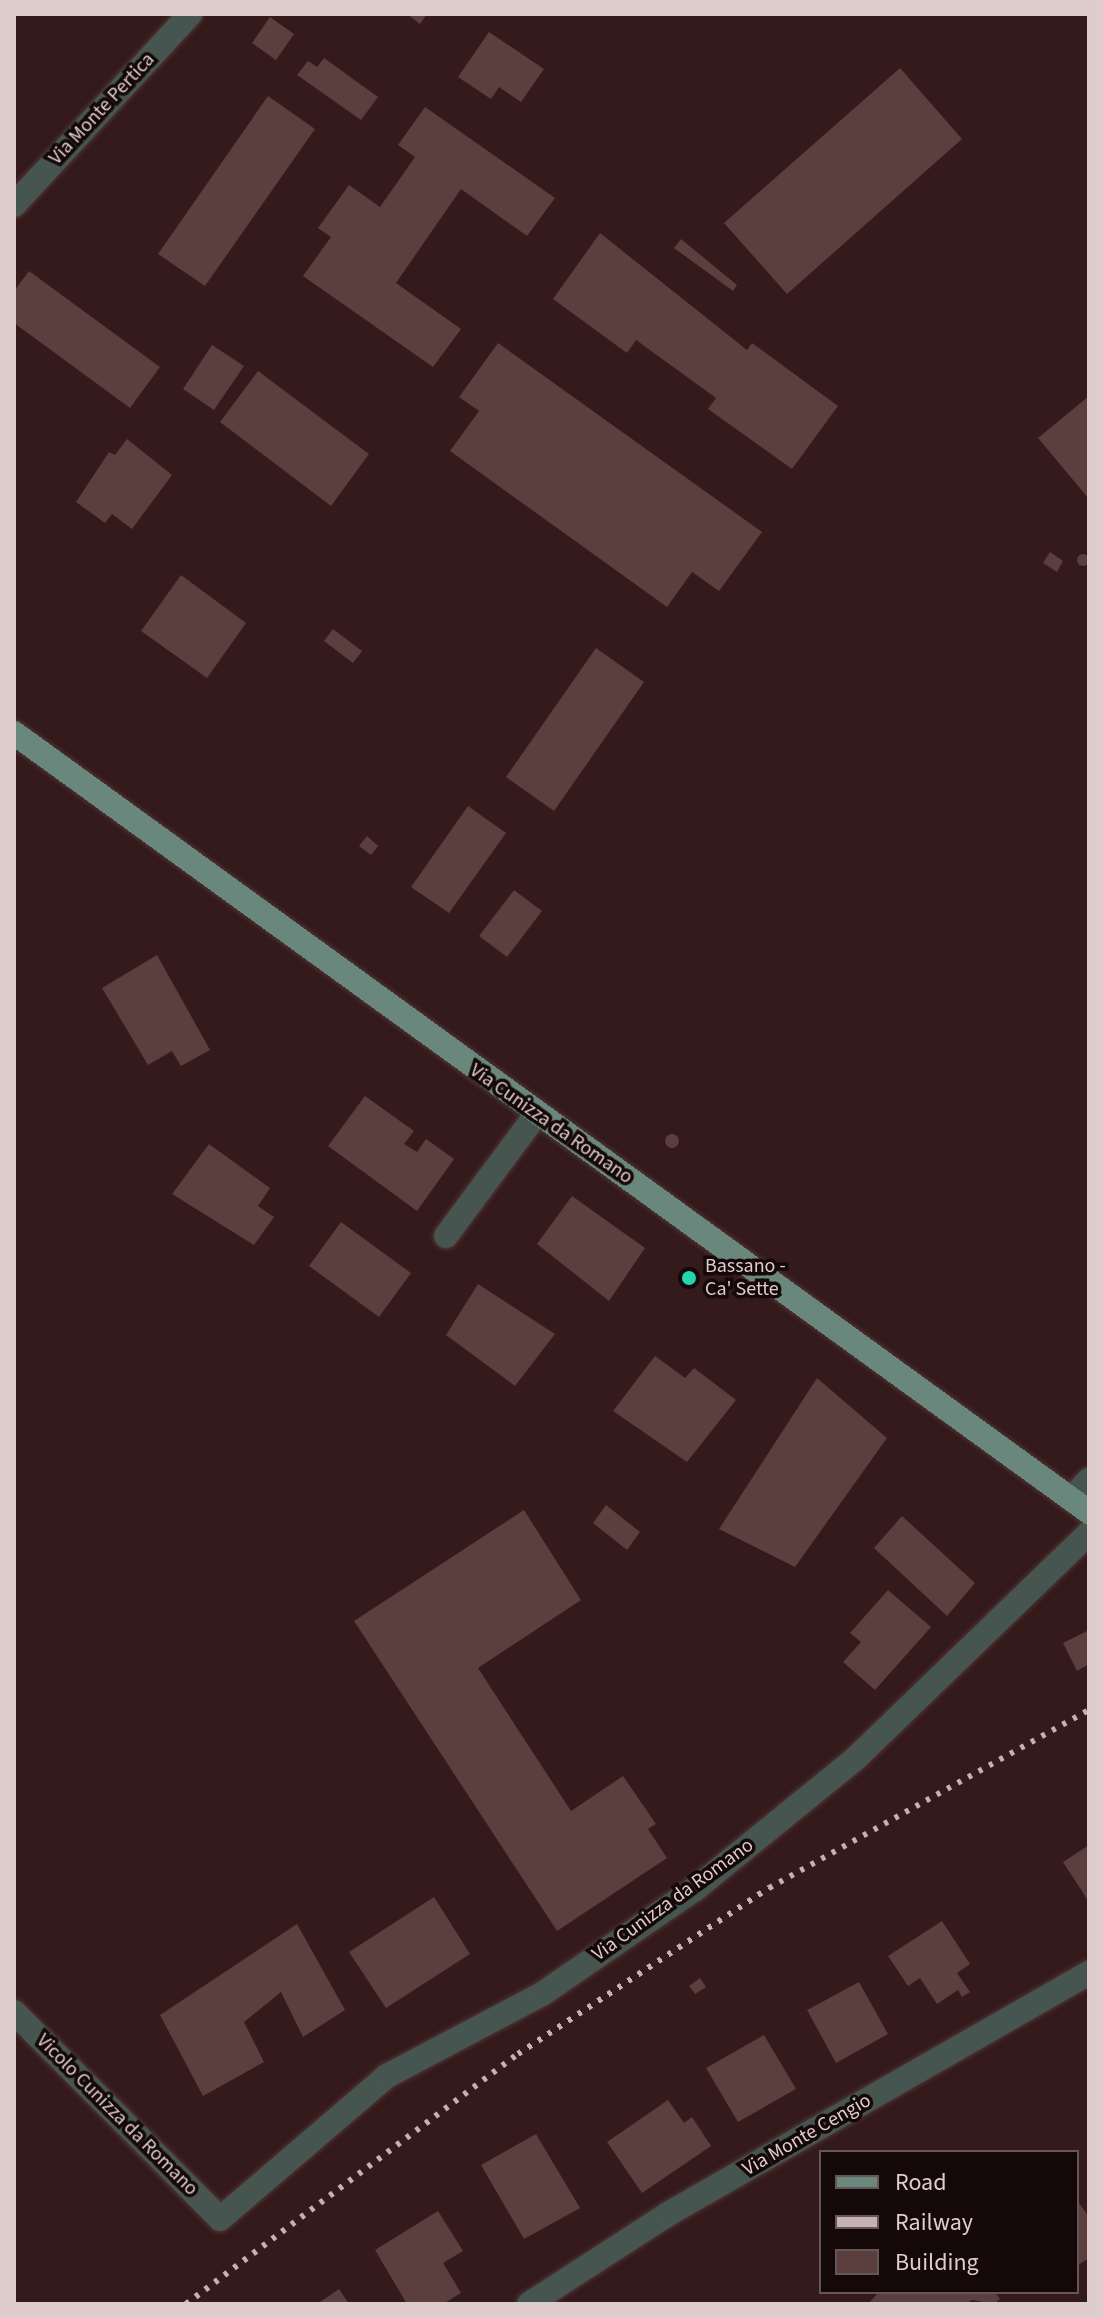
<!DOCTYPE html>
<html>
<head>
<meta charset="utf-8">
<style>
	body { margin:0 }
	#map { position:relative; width:1103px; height:2318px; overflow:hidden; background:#341a1b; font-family:"Source Sans 3",sans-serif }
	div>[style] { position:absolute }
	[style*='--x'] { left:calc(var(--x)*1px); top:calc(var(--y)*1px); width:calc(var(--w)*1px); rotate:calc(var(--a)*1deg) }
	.building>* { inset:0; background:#5b3e3e }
	.round { border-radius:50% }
	.roads { filter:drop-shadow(0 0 2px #4f3637) drop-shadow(0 0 2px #4f3637) }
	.minor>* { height:24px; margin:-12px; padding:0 12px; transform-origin:12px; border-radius:12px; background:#475550 }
	.major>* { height:24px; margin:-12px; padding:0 12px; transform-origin:12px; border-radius:12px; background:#6a877d }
	.rail>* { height:6px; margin-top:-3px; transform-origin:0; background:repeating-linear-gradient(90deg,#c6b2b2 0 4px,transparent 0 12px) }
	.dots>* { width:22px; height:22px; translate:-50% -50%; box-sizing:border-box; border:4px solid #140809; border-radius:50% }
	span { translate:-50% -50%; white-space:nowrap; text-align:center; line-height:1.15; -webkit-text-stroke:7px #140809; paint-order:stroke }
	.street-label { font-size:20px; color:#dfcccc }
	.poi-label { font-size:20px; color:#dfcccc }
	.left { translate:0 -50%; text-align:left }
	.frame { position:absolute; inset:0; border:16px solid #dfcccc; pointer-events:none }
	.legend { position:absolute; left:819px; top:2150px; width:260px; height:144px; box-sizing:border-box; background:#140809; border:2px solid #655657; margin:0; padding:10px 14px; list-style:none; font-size:24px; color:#dfcccc }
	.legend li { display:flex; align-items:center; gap:16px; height:40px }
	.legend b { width:40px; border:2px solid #655657 }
</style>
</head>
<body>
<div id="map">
	<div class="building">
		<div style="clip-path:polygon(407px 14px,427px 14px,420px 24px)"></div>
		<div style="clip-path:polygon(270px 17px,294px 34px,276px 60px,252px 43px)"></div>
		<div style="clip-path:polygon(489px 32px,544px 69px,521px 102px,499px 87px,491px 99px,458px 77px)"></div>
		<div style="clip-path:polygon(324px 58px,378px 97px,361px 120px,297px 75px,308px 61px,317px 67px)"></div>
		<div style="clip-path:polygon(900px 68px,962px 139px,787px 294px,724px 223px)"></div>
		<div style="clip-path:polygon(268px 96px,315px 129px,205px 286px,158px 254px)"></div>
		<div style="clip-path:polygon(425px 107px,555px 198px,527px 236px,461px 189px,396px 283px,461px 329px,433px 367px,303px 276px,331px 237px,318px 228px,349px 185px,380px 207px,415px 157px,398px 145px)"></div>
		<div style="clip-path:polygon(600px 233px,747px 350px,752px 343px,838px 406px,792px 469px,708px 409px,716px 398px,636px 340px,627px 353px,553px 299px)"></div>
		<div style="clip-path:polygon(681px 239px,737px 285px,733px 291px,674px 248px)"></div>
		<div style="clip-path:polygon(29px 271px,160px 367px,130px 408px,14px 323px,14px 291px)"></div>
		<div style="clip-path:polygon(498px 343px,762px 532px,719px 591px,692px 572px,667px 607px,450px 451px,479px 411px,459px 397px)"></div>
		<div style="clip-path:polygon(212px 345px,244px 366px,214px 410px,183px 389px)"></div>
		<div style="clip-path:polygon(258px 371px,369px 454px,331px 506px,220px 422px)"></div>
		<div style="clip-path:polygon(1089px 396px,1089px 499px,1038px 438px)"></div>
		<div style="clip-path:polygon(127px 439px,172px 475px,132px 529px,112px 514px,105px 523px,76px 502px,109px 452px,115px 455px)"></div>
		<div style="clip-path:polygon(1050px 552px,1063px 561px,1057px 572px,1043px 563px)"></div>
		<div class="round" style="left:1077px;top:554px;width:12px;height:12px"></div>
		<div style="clip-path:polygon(181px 575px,246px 623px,207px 678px,141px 631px)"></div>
		<div style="clip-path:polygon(333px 629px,362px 651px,353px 663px,324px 641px)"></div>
		<div style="clip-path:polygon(596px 648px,644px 682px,554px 811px,506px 777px)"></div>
		<div style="clip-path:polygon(468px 806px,506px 833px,449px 913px,411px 887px)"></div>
		<div style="clip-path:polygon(367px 836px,378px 846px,371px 855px,359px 846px)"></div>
		<div style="clip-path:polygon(514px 890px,542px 911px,507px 957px,479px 936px)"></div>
		<div style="clip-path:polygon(157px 955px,210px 1050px,181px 1066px,172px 1051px,148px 1065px,102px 988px)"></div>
		<div style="clip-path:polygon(365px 1096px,414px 1131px,404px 1144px,417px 1152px,426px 1139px,454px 1159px,417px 1211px,328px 1146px)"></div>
		<div class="round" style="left:665px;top:1134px;width:14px;height:14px"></div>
		<div style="clip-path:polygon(209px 1144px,270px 1188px,258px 1206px,274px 1217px,254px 1245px,172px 1194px)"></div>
		<div style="clip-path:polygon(572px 1196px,645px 1248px,609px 1301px,537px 1244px)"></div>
		<div style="clip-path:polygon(341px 1222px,411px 1273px,379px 1317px,309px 1266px)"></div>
		<div style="clip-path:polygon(478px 1284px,555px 1334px,515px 1386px,446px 1335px)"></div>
		<div style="clip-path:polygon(655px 1356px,685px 1378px,694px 1368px,736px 1400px,687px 1462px,613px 1411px)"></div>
		<div style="clip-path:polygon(817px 1378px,887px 1438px,795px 1567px,719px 1529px)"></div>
		<div style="clip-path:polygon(606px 1505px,640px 1532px,627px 1550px,593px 1523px)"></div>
		<div style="clip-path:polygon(524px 1510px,581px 1600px,478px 1668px,571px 1811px,623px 1776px,656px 1824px,648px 1829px,667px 1858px,557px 1931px,354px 1621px)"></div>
		<div style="clip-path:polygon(902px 1516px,975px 1583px,947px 1616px,874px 1548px)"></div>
		<div style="clip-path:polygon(888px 1590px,931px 1627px,875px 1690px,843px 1662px,861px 1642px,850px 1633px)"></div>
		<div style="clip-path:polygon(1089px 1630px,1089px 1664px,1077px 1671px,1063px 1643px)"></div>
		<div style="clip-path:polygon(1089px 1845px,1089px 1902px,1063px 1862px)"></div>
		<div style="clip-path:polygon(434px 1897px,470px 1954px,386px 2008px,349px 1952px)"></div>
		<div style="clip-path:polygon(942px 1921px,970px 1964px,957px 1973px,970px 1992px,962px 1997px,958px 1990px,937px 2004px,920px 1978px,908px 1986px,888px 1956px)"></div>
		<div style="clip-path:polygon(297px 1924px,345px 2010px,303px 2037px,281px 1992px,244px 2022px,264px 2062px,203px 2096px,160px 2015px)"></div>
		<div style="clip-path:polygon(700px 1978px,706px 1987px,695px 1994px,689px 1986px)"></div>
		<div style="clip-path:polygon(859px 1982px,888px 2034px,836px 2063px,807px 2010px)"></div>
		<div style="clip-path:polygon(764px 2035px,796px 2089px,738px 2122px,706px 2068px)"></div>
		<div style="clip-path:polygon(668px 2100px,684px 2123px,692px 2117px,711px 2146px,642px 2193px,607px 2142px)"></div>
		<div style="clip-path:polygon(536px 2134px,580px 2208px,524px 2239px,481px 2165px)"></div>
		<div style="clip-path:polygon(1077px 2200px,1089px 2217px,1089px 2258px,1077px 2266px)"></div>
		<div style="clip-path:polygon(438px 2211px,463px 2251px,443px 2263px,461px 2293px,443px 2304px,407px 2304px,375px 2250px)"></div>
		<div style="clip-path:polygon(339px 2289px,349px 2304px,317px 2304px)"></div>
		<div style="clip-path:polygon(879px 2292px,995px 2292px,1000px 2299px,994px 2304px,972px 2300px,966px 2304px,868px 2304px)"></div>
	</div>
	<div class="roads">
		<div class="minor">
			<div style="--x:14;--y:205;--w:260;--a:-47.3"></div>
			<div style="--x:446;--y:1236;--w:151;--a:-53.4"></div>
			<div style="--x:1071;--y:1499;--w:26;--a:-47"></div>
			<div style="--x:14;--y:2012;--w:292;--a:45.1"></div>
			<div style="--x:220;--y:2219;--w:220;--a:-40.6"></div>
			<div style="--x:387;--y:2076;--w:175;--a:-27.9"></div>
			<div style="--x:542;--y:1994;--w:186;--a:-34.5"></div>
			<div style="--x:695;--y:1889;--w:208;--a:-39.1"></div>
			<div style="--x:856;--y:1758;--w:324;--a:-44"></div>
			<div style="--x:529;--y:2304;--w:166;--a:-32.9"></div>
			<div style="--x:668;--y:2214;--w:485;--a:-29.8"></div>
		</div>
		<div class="major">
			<div style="--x:14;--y:733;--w:1328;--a:35.93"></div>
		</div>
	</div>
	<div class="rail">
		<div style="--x:186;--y:2304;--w:416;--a:-37"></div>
		<div style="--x:518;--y:2054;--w:301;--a:-33.5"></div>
		<div style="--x:769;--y:1888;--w:366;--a:-29.1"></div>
	</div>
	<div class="dots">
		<div style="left:689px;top:1278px;background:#24d5ae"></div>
	</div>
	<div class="street-label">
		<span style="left:102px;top:109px;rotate:-47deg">Via Monte Pertica</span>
		<span style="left:551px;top:1124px;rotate:35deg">Via Cunizza da Romano</span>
		<span style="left:673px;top:1900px;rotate:-36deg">Via Cunizza da Romano</span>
		<span style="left:117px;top:2115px;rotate:45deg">Vicolo Cunizza da Romano</span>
		<span style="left:807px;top:2135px;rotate:-30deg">Via Monte Cengio</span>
	</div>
	<div class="poi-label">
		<span class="left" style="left:705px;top:1278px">Bassano -<br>Ca' Sette</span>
	</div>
	<div class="frame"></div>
	<ul class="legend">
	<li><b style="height:10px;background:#6a877d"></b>Road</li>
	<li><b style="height:10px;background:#c6b2b2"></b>Railway</li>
	<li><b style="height:22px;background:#5b3e3e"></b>Building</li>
	</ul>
</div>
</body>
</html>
